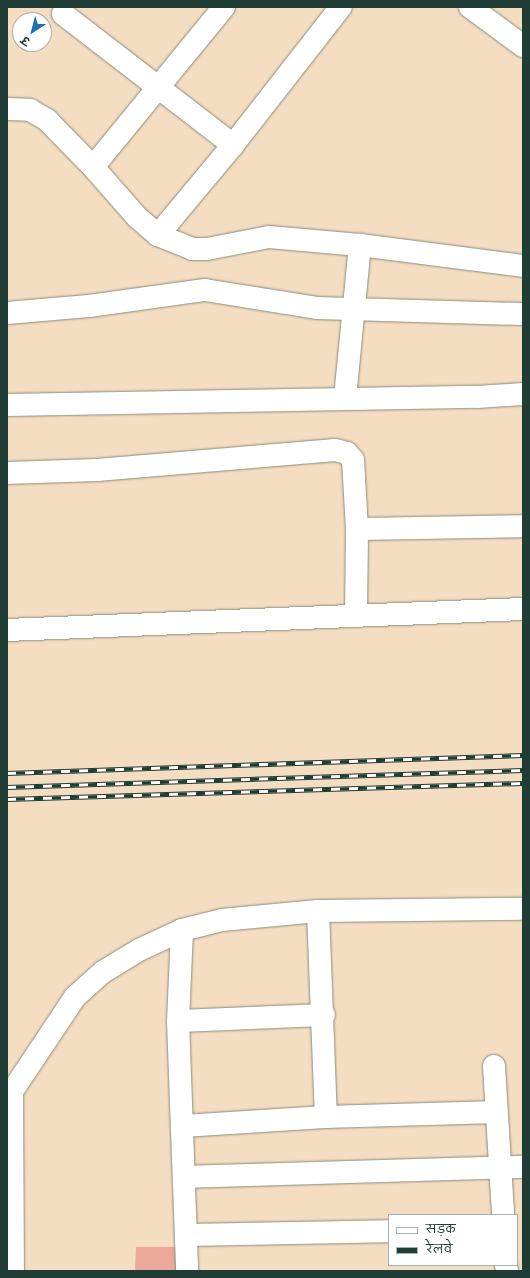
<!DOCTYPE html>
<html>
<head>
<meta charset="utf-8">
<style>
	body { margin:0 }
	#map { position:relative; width:530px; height:1278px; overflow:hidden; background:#f5ddc2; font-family:"Patrick Hand","Playpen Sans Deva",sans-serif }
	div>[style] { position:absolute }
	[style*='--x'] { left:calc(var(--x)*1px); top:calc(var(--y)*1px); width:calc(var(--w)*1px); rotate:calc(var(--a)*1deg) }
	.building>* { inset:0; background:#eda89c }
	.roads { filter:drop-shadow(0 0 1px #8a8d7b) drop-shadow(0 0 1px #8a8d7b) }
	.minor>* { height:22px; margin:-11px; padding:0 11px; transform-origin:11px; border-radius:11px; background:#fff }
	.rail>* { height:4.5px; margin-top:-2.25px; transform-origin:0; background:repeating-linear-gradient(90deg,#fff 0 9px,#1f3d34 0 18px); box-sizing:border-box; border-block:1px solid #1f3d34 }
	span { translate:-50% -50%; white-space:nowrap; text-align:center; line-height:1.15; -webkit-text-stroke:3.5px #fff; paint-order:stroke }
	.frame { position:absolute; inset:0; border:8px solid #1f3d34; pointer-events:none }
	.legend { position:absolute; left:388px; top:1214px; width:130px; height:52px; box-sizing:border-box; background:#fff; border:1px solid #a5b1ae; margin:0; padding:5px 7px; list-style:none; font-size:12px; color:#1f3d34 }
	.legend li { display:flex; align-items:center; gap:8px; height:20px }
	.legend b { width:20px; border:1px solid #a5b1ae }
	.north { position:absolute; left:12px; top:12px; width:40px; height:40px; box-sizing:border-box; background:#fff; border:1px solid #a5b1ae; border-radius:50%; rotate:216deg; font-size:11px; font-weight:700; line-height:16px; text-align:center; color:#1f3d34 }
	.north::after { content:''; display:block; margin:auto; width:14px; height:18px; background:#1f6fb2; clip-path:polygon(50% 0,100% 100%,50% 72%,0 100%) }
</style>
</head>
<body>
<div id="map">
	<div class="building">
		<div style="clip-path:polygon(136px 1247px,178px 1247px,177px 1271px,135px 1271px)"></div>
	</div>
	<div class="roads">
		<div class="minor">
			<div style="--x:470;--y:7;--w:66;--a:36.3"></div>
			<div style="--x:63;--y:14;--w:215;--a:37.6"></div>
			<div style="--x:7;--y:109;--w:23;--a:2"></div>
			<div style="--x:30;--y:110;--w:20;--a:30"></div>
			<div style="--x:47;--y:120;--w:66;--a:45.6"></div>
			<div style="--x:93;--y:167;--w:67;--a:48.7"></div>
			<div style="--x:137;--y:217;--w:28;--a:41"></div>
			<div style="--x:158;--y:235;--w:37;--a:22"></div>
			<div style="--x:192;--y:249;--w:15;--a:0"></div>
			<div style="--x:207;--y:249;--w:63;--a:-11"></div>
			<div style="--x:269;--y:237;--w:91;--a:5"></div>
			<div style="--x:360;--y:245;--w:164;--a:7.3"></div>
			<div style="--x:93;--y:167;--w:207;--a:-50.7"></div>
			<div style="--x:158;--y:235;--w:117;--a:-50.2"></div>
			<div style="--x:233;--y:145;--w:175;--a:-52"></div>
			<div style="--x:7;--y:313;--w:82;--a:-4.9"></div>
			<div style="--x:89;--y:306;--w:117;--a:-7.9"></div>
			<div style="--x:205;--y:290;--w:113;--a:9.1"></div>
			<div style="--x:317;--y:308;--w:206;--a:1.7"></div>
			<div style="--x:345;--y:398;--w:154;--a:-84.4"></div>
			<div style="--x:7;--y:405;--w:470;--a:-1"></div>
			<div style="--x:477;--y:397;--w:46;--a:-3.7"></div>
			<div style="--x:7;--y:473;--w:90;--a:-1.9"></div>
			<div style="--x:97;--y:470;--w:239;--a:-4.8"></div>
			<div style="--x:335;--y:450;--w:12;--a:14"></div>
			<div style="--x:347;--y:453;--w:9;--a:49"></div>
			<div style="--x:353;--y:460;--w:69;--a:86.7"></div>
			<div style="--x:357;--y:529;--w:166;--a:-1"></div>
			<div style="--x:356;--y:614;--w:85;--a:-89.3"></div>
			<div style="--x:7;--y:630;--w:516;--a:-2.33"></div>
			<div style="--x:318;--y:911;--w:206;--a:87.8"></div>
			<div style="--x:326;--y:1117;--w:170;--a:-1.7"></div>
			<div style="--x:182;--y:930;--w:91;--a:92.5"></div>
			<div style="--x:178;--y:1021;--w:250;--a:87.9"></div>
			<div style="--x:178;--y:1021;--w:146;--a:-2.4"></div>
			<div style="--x:494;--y:1066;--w:149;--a:86.5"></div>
			<div style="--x:12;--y:1092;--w:179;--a:89.7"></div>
			<div style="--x:7;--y:1099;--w:123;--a:-56.3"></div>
			<div style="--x:75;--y:997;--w:38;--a:-42"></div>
			<div style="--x:103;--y:972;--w:42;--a:-31.4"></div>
			<div style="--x:139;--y:950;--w:47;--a:-24.9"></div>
			<div style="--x:182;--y:930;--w:41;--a:-14"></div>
			<div style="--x:222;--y:920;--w:96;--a:-5.4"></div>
			<div style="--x:318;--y:911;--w:205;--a:-0.6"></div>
			<div style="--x:182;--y:1126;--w:144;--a:-3.6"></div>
			<div style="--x:184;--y:1177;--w:339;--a:-1.7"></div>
			<div style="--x:186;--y:1235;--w:203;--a:-1.1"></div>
			<div style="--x:506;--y:1265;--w:6;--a:81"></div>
		</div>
	</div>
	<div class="rail">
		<div style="--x:7;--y:773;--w:516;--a:-2"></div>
		<div style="--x:7;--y:787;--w:516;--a:-1.89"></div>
		<div style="--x:7;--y:799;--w:516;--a:-1.78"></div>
	</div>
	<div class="frame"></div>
	<ul class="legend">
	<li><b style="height:5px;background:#fff"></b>सड़क</li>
	<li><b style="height:5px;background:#1f3d34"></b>रेलवे</li>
	</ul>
	<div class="north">उ</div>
</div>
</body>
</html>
